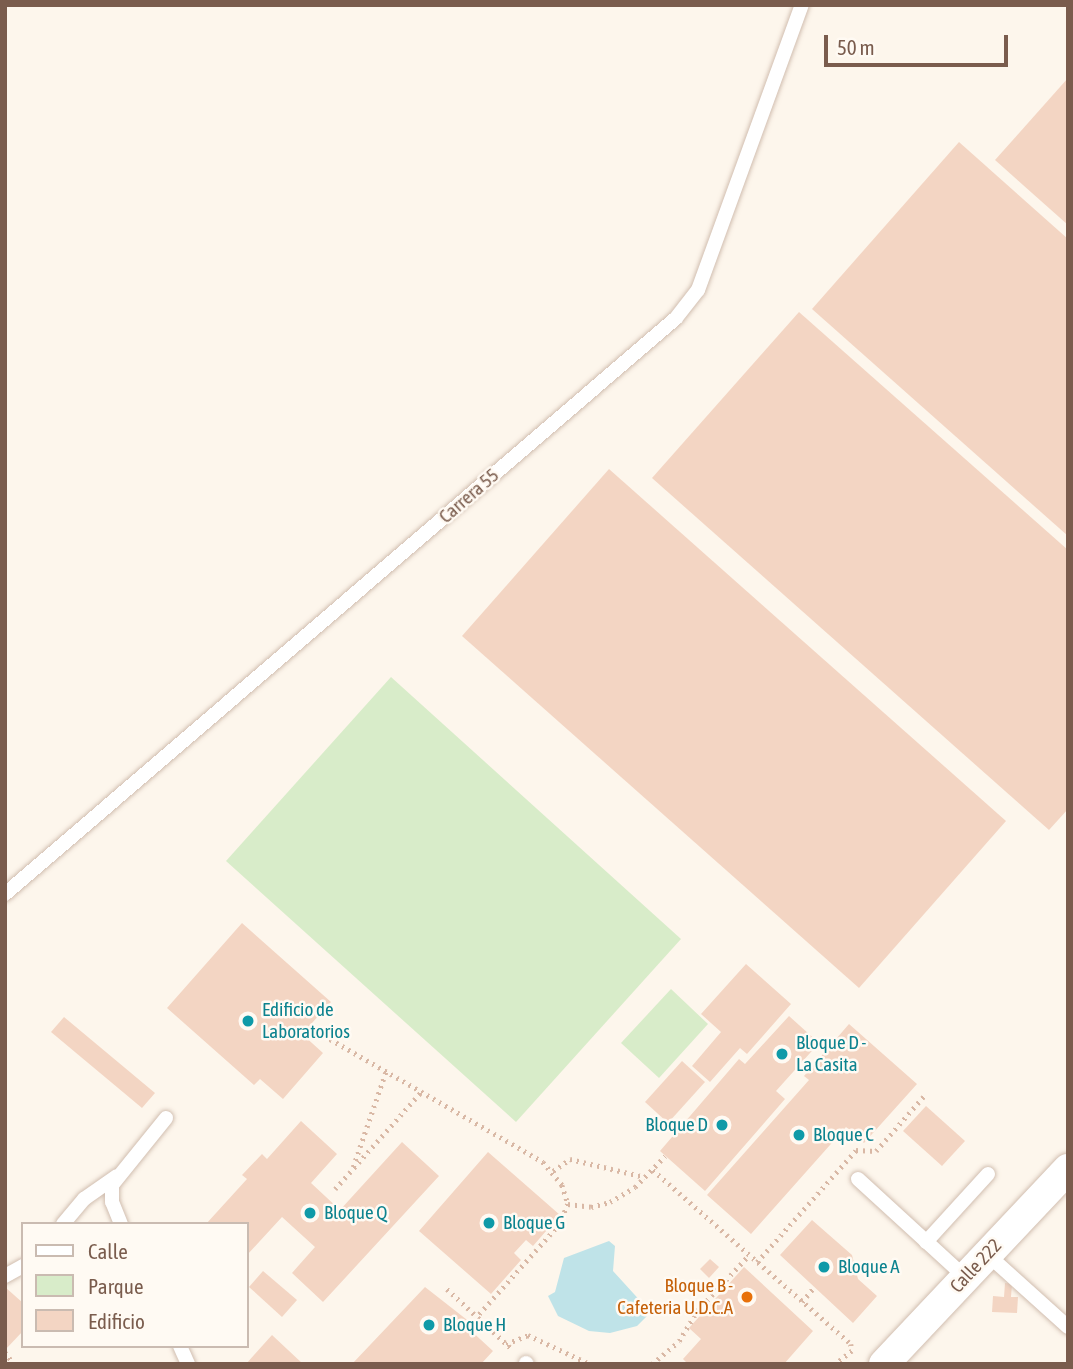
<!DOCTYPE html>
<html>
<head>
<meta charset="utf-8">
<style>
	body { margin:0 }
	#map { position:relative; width:1073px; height:1369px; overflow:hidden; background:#fdf6ec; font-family:"Asap Condensed",sans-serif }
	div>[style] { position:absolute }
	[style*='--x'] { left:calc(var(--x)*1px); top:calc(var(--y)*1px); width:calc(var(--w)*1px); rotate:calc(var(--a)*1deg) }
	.green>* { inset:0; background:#d8ecc9 }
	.water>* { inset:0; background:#bfe3e8 }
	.building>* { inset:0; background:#f3d5c3 }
	.path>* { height:4.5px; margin-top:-2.25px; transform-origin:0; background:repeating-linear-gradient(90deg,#d9b8a5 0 2px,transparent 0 7px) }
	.roads { filter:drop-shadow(0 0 2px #d1beb0) drop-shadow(0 0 2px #d1beb0) }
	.lane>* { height:14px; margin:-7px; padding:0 7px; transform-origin:7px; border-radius:7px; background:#fff }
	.street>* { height:30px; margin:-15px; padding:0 15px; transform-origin:15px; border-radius:15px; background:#fff }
	.dots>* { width:19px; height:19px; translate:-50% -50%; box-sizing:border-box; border:4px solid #fffaf3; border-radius:50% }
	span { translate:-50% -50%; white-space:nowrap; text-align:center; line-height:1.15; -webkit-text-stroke:5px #fffaf3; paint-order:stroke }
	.street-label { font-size:19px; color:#7a5c4d }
	.culture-label { font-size:19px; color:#0d838f }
	.left { translate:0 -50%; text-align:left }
	.right { translate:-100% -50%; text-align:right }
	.food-label { font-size:19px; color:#c56008 }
	.frame { position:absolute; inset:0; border:7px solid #7a5c4d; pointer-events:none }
	.legend { position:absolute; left:21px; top:1222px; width:228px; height:126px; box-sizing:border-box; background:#fffaf3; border:2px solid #cabbb1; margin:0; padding:9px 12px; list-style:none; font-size:21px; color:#7a5c4d }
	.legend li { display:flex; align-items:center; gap:14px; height:35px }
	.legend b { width:35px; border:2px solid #cabbb1 }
	.scale { position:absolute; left:824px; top:35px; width:184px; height:32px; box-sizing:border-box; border:4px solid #7a5c4d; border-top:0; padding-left:9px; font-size:21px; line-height:24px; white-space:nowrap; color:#7a5c4d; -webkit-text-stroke:5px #fffaf3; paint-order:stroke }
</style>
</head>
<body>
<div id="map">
	<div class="green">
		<div style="clip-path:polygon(391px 677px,681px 939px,516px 1122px,226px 861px)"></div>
		<div style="clip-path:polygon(671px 989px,708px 1024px,659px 1078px,621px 1043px)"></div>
	</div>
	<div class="water">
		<div style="clip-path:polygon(609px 1241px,615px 1246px,613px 1271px,644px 1305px,647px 1316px,637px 1326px,610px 1333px,589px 1331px,558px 1316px,548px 1296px,555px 1292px,564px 1258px)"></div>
	</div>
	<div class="building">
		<div style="clip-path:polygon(1068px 78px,1068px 225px,995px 160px)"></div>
		<div style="clip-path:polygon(959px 142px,1068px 239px,1068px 536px,812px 309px)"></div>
		<div style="clip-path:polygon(799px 312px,1068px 550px,1068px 809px,1049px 830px,652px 478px)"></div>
		<div style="clip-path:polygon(609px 469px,1006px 821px,859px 988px,462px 636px)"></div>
		<div style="clip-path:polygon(242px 923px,331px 1002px,302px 1034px,323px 1053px,283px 1099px,260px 1079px,254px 1085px,167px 1008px)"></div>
		<div style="clip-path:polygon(746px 964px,791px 1004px,747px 1054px,740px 1048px,710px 1082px,692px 1066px,721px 1032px,701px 1014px)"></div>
		<div style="clip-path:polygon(789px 1016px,819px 1043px,776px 1091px,785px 1099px,705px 1191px,660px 1151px,739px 1059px,745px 1064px)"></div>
		<div style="clip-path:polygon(64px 1017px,155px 1093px,142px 1108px,51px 1032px)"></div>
		<div style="clip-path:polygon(849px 1024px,917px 1084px,864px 1143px,846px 1127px,751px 1234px,707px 1195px,809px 1080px,804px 1076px)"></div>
		<div style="clip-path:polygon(682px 1061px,705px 1082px,668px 1123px,645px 1102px)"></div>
		<div style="clip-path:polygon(926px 1106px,965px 1141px,942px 1166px,903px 1131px)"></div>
		<div style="clip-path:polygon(301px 1121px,337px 1154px,311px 1183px,340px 1210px,402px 1142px,439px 1176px,323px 1302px,292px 1273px,315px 1247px,282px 1217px,247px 1255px,247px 1224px,206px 1224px,247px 1179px,242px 1175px,262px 1154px,267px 1159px)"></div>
		<div style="clip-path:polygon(488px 1152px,560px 1215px,533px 1246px,526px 1240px,514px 1253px,521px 1260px,491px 1294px,419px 1231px)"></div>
		<div style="clip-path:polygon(812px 1220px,852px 1255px,858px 1279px,877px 1296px,853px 1323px,780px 1255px)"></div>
		<div style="clip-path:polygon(710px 1259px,719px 1267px,709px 1278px,700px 1269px)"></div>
		<div style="clip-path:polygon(744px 1267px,813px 1331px,784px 1364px,688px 1364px,683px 1359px,701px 1339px,689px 1328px)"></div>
		<div style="clip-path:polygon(263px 1271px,297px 1300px,282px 1317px,249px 1287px)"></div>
		<div style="clip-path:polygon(1005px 1283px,1012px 1284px,1011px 1297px,1018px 1297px,1017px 1313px,992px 1312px,993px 1296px,1004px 1297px)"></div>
		<div style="clip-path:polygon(5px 1287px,23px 1303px,23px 1331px,5px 1350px)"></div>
		<div style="clip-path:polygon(425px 1287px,471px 1323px,467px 1327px,493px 1351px,481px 1364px,352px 1364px)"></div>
		<div style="clip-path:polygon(272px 1335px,303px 1364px,246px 1364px)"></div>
	</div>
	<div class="path">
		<div style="--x:318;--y:1032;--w:260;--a:30"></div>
		<div style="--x:543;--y:1162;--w:30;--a:50"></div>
		<div style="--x:562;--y:1185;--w:20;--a:72"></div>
		<div style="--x:568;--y:1204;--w:22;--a:112"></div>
		<div style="--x:560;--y:1224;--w:125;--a:131.7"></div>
		<div style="--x:353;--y:1167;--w:102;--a:-71"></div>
		<div style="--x:653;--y:1170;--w:264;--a:41.3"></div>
		<div style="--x:851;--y:1344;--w:7;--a:82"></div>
		<div style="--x:852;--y:1351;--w:21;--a:141"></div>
		<div style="--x:553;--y:1171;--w:21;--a:-35"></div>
		<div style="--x:570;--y:1159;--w:77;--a:13.5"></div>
		<div style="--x:335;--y:1189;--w:130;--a:-48.4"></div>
		<div style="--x:568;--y:1204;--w:23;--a:7"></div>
		<div style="--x:591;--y:1207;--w:20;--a:-15"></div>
		<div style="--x:610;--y:1202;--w:29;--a:-31"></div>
		<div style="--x:635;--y:1187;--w:43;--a:-45.9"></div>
		<div style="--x:757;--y:1262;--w:149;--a:-48.5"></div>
		<div style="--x:856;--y:1150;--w:20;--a:3"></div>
		<div style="--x:876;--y:1151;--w:73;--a:-48.9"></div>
		<div style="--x:447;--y:1289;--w:90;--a:42.7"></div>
		<div style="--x:802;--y:1302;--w:19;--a:-51"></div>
		<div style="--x:506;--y:1344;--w:24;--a:-22"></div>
		<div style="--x:528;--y:1335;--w:68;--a:25.1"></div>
		<div style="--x:5;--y:1352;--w:15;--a:53"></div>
		<div style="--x:652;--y:1364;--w:35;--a:-40"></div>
		<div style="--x:679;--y:1341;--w:35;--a:-59"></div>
		<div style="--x:697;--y:1311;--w:76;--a:-47.1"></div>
	</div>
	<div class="roads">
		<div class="lane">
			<div style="--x:5;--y:894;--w:884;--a:-40.64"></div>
			<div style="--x:676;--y:318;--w:36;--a:-52"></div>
			<div style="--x:698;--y:290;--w:303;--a:-70"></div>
			<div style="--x:858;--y:1179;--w:145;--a:42.5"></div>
			<div style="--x:63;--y:1224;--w:33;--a:-50"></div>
			<div style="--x:84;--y:1199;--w:39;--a:-35"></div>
			<div style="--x:121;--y:1224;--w:24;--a:-112"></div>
			<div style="--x:112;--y:1202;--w:17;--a:-90"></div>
			<div style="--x:112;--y:1185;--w:86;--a:-51.1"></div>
			<div style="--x:926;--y:1242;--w:92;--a:-47.6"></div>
			<div style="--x:987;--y:1254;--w:109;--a:42"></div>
			<div style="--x:5;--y:1276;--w:21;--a:-29"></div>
			<div style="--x:180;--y:1346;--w:20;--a:66"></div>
			<div style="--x:526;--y:1363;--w:1;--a:45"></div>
		</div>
		<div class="street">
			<div style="--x:884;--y:1364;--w:268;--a:-46.7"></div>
		</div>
	</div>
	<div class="dots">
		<div style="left:248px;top:1021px;background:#0f9aa8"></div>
		<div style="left:782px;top:1054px;background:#0f9aa8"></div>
		<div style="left:722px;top:1125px;background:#0f9aa8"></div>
		<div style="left:799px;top:1135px;background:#0f9aa8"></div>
		<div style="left:310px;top:1213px;background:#0f9aa8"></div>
		<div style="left:489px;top:1223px;background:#0f9aa8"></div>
		<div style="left:824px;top:1267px;background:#0f9aa8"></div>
		<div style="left:747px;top:1297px;background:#e8710a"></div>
		<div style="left:429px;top:1325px;background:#0f9aa8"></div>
	</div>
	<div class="street-label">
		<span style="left:469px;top:496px;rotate:-41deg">Carrera 55</span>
		<span style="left:976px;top:1266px;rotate:-47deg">Calle 222</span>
	</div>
	<div class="culture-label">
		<span class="left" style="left:262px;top:1021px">Edificio de<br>Laboratorios</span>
		<span class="left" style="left:796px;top:1054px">Bloque D -<br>La Casita</span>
		<span class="right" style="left:708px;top:1125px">Bloque D</span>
		<span class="left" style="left:813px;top:1135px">Bloque C</span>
		<span class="left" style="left:324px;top:1213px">Bloque Q</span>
		<span class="left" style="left:503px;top:1223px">Bloque G</span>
		<span class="left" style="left:838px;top:1267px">Bloque A</span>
		<span class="left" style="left:443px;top:1325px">Bloque H</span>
	</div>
	<div class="food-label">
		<span class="right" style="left:733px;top:1297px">Bloque B -<br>Cafeteria U.D.C.A</span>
	</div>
	<div class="frame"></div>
	<ul class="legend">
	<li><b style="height:9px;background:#fff"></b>Calle</li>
	<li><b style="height:19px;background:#d8ecc9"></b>Parque</li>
	<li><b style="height:19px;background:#f3d5c3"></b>Edificio</li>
	</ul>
	<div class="scale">50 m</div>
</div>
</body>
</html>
